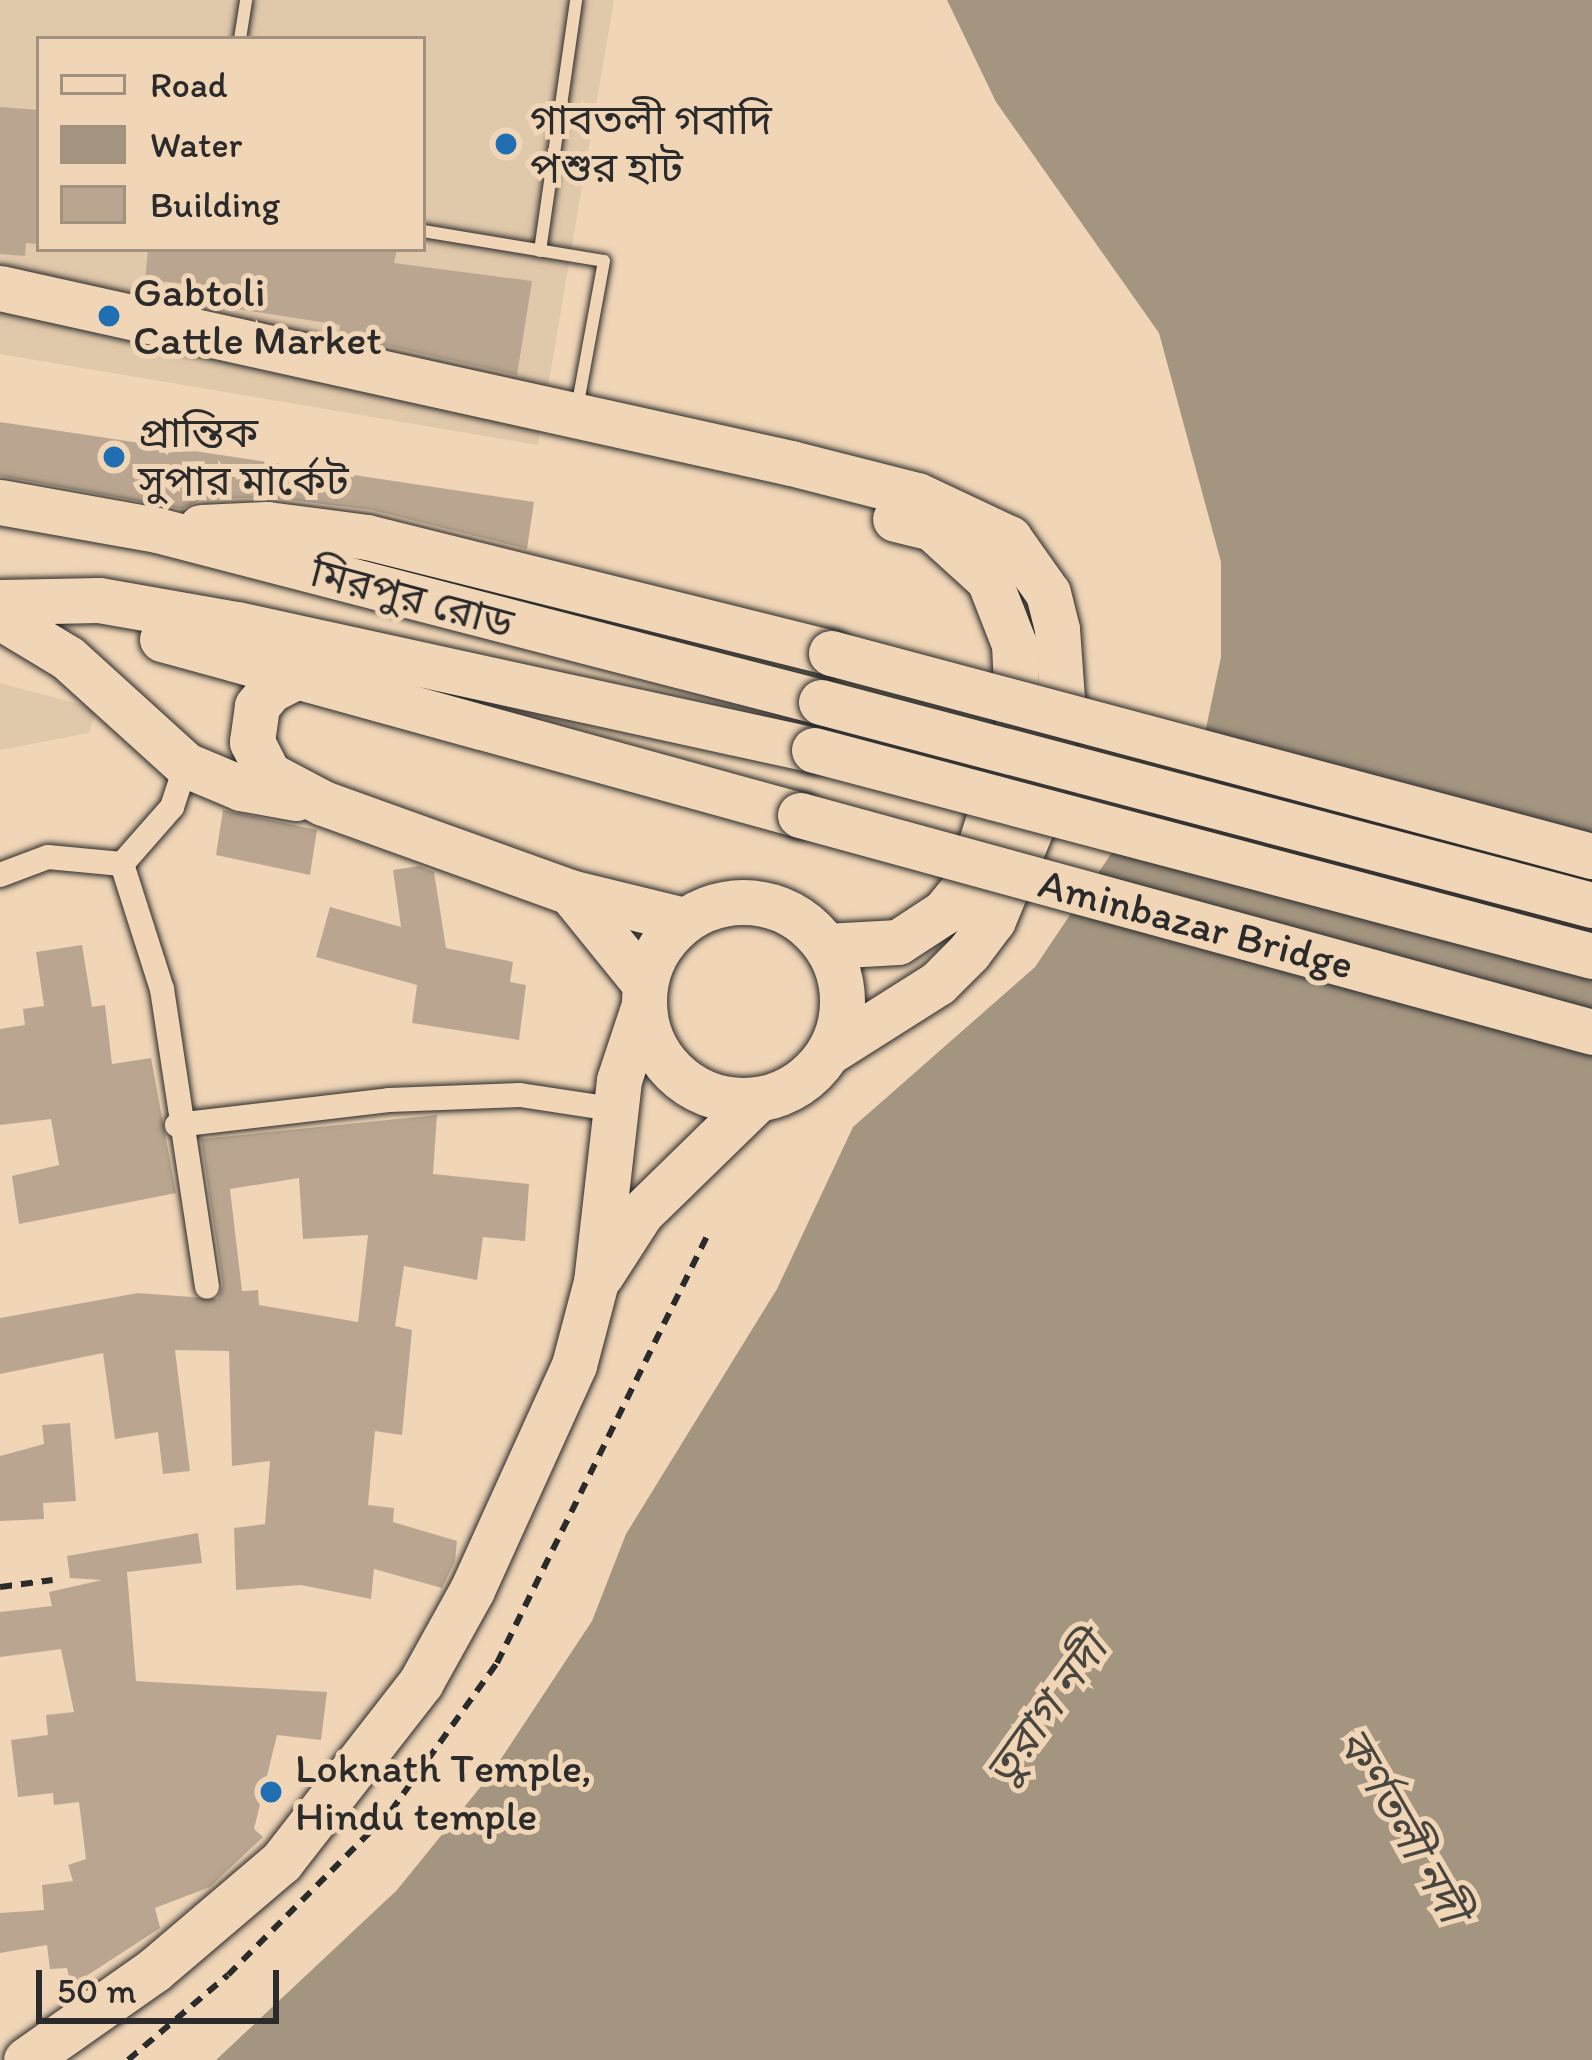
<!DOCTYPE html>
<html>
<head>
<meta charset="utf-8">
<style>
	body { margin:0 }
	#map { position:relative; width:1592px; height:2060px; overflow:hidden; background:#f0d6b7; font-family:Itim,"Noto Sans Bengali",sans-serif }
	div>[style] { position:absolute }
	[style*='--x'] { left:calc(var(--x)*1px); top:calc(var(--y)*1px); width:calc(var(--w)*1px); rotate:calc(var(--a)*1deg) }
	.built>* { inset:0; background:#e0c8ab }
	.water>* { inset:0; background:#a49581 }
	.building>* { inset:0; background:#baa690 }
	.path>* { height:6px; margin-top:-3px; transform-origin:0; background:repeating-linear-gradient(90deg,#2b2b2b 0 12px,transparent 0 21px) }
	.roads { filter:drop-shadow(0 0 3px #2b2b2b) drop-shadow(0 0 3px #2b2b2b) }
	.lane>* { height:12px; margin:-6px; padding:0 6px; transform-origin:6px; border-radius:6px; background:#f0d6b7 }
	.street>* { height:24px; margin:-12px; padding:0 12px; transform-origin:12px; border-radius:12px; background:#f0d6b7 }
	.highway>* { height:45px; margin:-22.5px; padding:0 22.5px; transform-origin:22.5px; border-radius:22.5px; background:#f0d6b7 }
	.highway>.ring { margin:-22.5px; padding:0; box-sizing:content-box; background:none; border:45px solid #f0d6b7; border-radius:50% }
	.bridges { filter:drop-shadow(0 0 3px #2b2b2b) drop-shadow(0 0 3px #2b2b2b) }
	.highway-bridge>* { height:45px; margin:-22.5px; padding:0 22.5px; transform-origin:22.5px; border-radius:22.5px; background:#f0d6b7 }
	.dots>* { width:33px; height:33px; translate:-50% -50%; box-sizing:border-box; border:6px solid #f0d6b7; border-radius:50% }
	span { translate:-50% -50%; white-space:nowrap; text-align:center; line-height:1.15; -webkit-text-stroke:10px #f0d6b7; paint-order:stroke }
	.poi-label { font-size:42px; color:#2b2b2b }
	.left { translate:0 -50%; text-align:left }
	.street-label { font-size:42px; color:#2b2b2b }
	.water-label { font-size:45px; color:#494640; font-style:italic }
	.legend { position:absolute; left:36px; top:36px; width:390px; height:216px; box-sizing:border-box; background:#f0d6b7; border:3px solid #a1927f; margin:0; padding:15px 21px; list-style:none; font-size:36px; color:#2b2b2b }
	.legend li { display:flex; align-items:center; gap:24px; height:60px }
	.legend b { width:60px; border:3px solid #a1927f }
	.scale { position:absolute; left:36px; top:1970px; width:243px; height:54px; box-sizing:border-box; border:6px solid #2b2b2b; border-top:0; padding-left:15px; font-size:36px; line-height:42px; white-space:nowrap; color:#2b2b2b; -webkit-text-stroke:9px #f0d6b7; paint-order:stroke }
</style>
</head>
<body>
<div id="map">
	<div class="built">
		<div style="clip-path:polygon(evenodd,0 0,614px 0,538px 445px,0 354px,0 0,39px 39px,423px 39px,423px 249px,39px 249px,39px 39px)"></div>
		<div style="clip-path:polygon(0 683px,97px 709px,89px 733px,0 750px)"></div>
	</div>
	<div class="water">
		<div style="clip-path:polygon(947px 0,1592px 0,1592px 2060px,216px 2060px,397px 1890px,491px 1774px,592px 1621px,626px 1534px,777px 1289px,853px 1127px,1035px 967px,1121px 839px,1196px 776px,1221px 657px,1221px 562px,1159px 333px,996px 102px)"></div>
	</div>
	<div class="building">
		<div style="clip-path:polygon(0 107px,39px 110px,39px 244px,26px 243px,25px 256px,0 254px)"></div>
		<div style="clip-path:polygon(148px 249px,397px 249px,394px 263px,532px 281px,517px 375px,339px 335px,340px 325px,218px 306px,221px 287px,145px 280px)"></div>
		<div style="clip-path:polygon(0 422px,534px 502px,527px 549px,371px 510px,266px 497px,200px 500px,182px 509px,0 476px)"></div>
		<div style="clip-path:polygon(223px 810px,317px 830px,310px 875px,216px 855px)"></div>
		<div style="clip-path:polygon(419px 866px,434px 872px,446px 948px,513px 962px,510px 982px,526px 985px,519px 1040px,412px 1023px,417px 985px,316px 957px,330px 907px,401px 927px,393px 870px)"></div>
		<div style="clip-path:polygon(82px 945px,92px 1007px,105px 1005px,112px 1064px,151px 1058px,176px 1193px,19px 1224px,12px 1176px,59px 1165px,51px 1119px,0 1125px,0 1029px,25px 1025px,23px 1009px,44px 1006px,36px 952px)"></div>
		<div style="clip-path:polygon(evenodd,437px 1115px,433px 1174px,529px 1184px,525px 1241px,483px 1237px,477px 1280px,404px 1266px,395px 1326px,412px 1330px,402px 1435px,375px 1431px,368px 1505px,394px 1508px,393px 1522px,457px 1541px,455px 1561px,442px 1588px,374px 1569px,371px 1599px,301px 1585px,236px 1590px,234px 1528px,265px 1524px,270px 1461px,232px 1466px,229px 1351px,175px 1350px,190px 1471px,163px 1474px,158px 1432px,115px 1439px,103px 1353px,0 1374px,0 1318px,138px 1293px,218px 1299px,223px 1285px,201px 1139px,437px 1115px,299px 1178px,303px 1239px,368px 1235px,358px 1322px,259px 1305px,258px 1290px,242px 1291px,230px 1189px,299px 1178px)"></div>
		<div style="clip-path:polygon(70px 1423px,76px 1501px,43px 1503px,44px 1519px,0 1521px,0 1456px,44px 1444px,42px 1425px)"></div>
		<div style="clip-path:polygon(198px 1533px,202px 1563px,127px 1572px,136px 1681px,327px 1692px,321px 1740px,277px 1735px,254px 1829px,263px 1837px,210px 1887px,155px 1908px,160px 1928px,71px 1986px,67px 1968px,50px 1969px,47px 1945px,0 1953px,0 1913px,44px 1910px,42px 1885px,73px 1881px,68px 1865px,86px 1859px,79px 1802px,54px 1805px,53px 1793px,18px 1797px,11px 1740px,48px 1735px,46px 1715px,74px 1712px,61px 1649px,0 1657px,0 1612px,52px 1606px,49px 1592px,102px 1580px,70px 1578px,67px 1556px)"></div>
	</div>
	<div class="path">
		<div style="--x:0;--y:1587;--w:53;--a:-7.5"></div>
		<div style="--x:128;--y:2060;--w:131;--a:-40.4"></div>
		<div style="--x:228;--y:1975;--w:231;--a:-45.2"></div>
		<div style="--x:391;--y:1811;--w:182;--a:-54.4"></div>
		<div style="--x:497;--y:1663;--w:482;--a:-63.8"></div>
	</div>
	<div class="roads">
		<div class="lane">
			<div style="--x:240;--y:39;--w:39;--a:-81"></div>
			<div style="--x:423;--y:231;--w:183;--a:9.4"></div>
			<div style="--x:604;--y:261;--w:149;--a:100.4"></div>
			<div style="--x:540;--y:251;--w:254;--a:-81.8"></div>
		</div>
		<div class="street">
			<div style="--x:122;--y:864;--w:131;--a:72.3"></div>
			<div style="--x:162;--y:989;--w:301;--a:81.4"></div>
			<div style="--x:0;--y:875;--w:51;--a:-20.6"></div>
			<div style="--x:48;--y:857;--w:74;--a:5.4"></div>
			<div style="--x:122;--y:864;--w:76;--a:-48.7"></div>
			<div style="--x:172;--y:807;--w:44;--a:-71.6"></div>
			<div style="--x:177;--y:1125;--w:213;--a:-6.7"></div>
			<div style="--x:389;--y:1100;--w:131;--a:-2.2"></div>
			<div style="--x:520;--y:1095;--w:99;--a:8.7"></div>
		</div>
		<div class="highway">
			<div style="--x:0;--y:288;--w:810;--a:12.48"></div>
			<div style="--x:791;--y:463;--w:130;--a:14.3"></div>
			<div style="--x:917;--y:495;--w:102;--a:25.1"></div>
			<div style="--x:1009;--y:538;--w:67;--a:54.7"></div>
			<div style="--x:1048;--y:593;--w:37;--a:76"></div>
			<div style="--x:1057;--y:629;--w:69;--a:85.9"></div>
			<div style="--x:1062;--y:698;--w:119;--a:102.2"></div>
			<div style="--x:1037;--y:814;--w:115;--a:112.5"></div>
			<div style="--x:993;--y:920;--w:40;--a:127"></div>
			<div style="--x:969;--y:952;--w:44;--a:135"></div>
			<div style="--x:938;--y:983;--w:129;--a:147.7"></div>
			<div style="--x:0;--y:502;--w:159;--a:10.1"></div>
			<div style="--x:157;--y:530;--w:686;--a:14.52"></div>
			<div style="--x:201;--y:527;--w:66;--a:-2.6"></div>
			<div style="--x:267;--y:524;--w:101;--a:7.4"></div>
			<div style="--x:367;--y:537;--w:478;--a:14"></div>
			<div style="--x:0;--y:602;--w:99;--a:-1.2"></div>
			<div style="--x:99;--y:600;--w:140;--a:9.9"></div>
			<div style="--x:237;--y:624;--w:591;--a:12.32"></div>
			<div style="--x:0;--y:617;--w:79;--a:31.1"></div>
			<div style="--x:68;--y:658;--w:159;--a:42.2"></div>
			<div style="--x:186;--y:765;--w:60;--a:22.7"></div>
			<div style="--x:241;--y:788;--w:56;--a:10.3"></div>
			<div style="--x:162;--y:639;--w:662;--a:15.42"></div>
			<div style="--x:315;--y:667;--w:51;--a:152.9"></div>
			<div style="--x:270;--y:690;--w:21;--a:129"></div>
			<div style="--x:257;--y:706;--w:36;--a:98"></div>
			<div style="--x:252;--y:742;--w:36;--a:63"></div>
			<div style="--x:268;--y:774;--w:62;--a:27.8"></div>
			<div style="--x:323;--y:803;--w:263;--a:19.8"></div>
			<div style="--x:570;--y:892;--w:117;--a:13.8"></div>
			<div style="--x:571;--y:893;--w:116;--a:51"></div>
			<div class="ring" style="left:644px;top:902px;width:153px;height:153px"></div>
			<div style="--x:826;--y:946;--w:72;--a:-3.2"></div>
			<div style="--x:898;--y:942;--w:55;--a:-33.1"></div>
			<div style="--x:944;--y:912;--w:38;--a:-51"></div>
			<div style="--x:968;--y:882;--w:162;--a:-72"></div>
			<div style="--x:1018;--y:728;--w:84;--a:-92.7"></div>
			<div style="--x:1014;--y:644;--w:69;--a:-111.3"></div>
			<div style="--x:989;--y:580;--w:77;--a:-137.6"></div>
			<div style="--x:932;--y:528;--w:38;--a:-166"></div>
			<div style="--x:601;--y:1275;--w:74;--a:-57.2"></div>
			<div style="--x:641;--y:1213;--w:163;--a:-44.3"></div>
			<div style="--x:26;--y:2060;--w:156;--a:-35.1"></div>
			<div style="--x:154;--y:1970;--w:167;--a:-40.4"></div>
			<div style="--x:281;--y:1862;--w:228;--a:-52.1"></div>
			<div style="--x:421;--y:1682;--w:105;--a:-61"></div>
			<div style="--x:472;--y:1590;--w:247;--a:-65.6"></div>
			<div style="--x:574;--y:1365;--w:86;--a:-75.2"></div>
			<div style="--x:596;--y:1282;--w:203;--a:-83.5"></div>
			<div style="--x:619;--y:1080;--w:76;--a:-71.6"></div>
		</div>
	</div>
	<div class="bridges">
		<div class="highway-bridge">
			<div style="--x:831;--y:653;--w:788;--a:14.94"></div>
			<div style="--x:821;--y:702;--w:797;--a:14.75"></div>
			<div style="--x:814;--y:750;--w:805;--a:14.83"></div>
			<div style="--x:800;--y:815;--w:821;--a:15.32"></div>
		</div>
	</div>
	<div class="dots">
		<div style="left:506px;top:144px;background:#1f6fb2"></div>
		<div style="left:109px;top:316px;background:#1f6fb2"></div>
		<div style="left:114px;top:457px;background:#1f6fb2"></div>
		<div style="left:271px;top:1792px;background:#1f6fb2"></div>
	</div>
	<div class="poi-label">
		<span class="left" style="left:530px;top:144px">গাবতলী গবাদি<br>পশুর হাট</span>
		<span class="left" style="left:133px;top:316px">Gabtoli<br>Cattle Market</span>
		<span class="left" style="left:138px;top:457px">প্রান্তিক<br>সুপার মার্কেট</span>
		<span class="left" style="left:295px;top:1792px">Loknath Temple,<br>Hindu temple</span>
	</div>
	<div class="street-label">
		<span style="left:412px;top:598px;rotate:15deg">মিরপুর রোড</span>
		<span style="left:1196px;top:924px;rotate:15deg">Aminbazar Bridge</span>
	</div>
	<div class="water-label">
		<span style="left:1046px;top:1710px;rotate:-54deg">তুরাগ নদী</span>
		<span style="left:1403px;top:1825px;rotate:60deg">কর্ণতলী নদী</span>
	</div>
	<ul class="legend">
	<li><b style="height:15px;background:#f0d6b7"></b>Road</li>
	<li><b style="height:33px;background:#a49581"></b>Water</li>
	<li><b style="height:33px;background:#baa690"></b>Building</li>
	</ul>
	<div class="scale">50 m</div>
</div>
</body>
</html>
